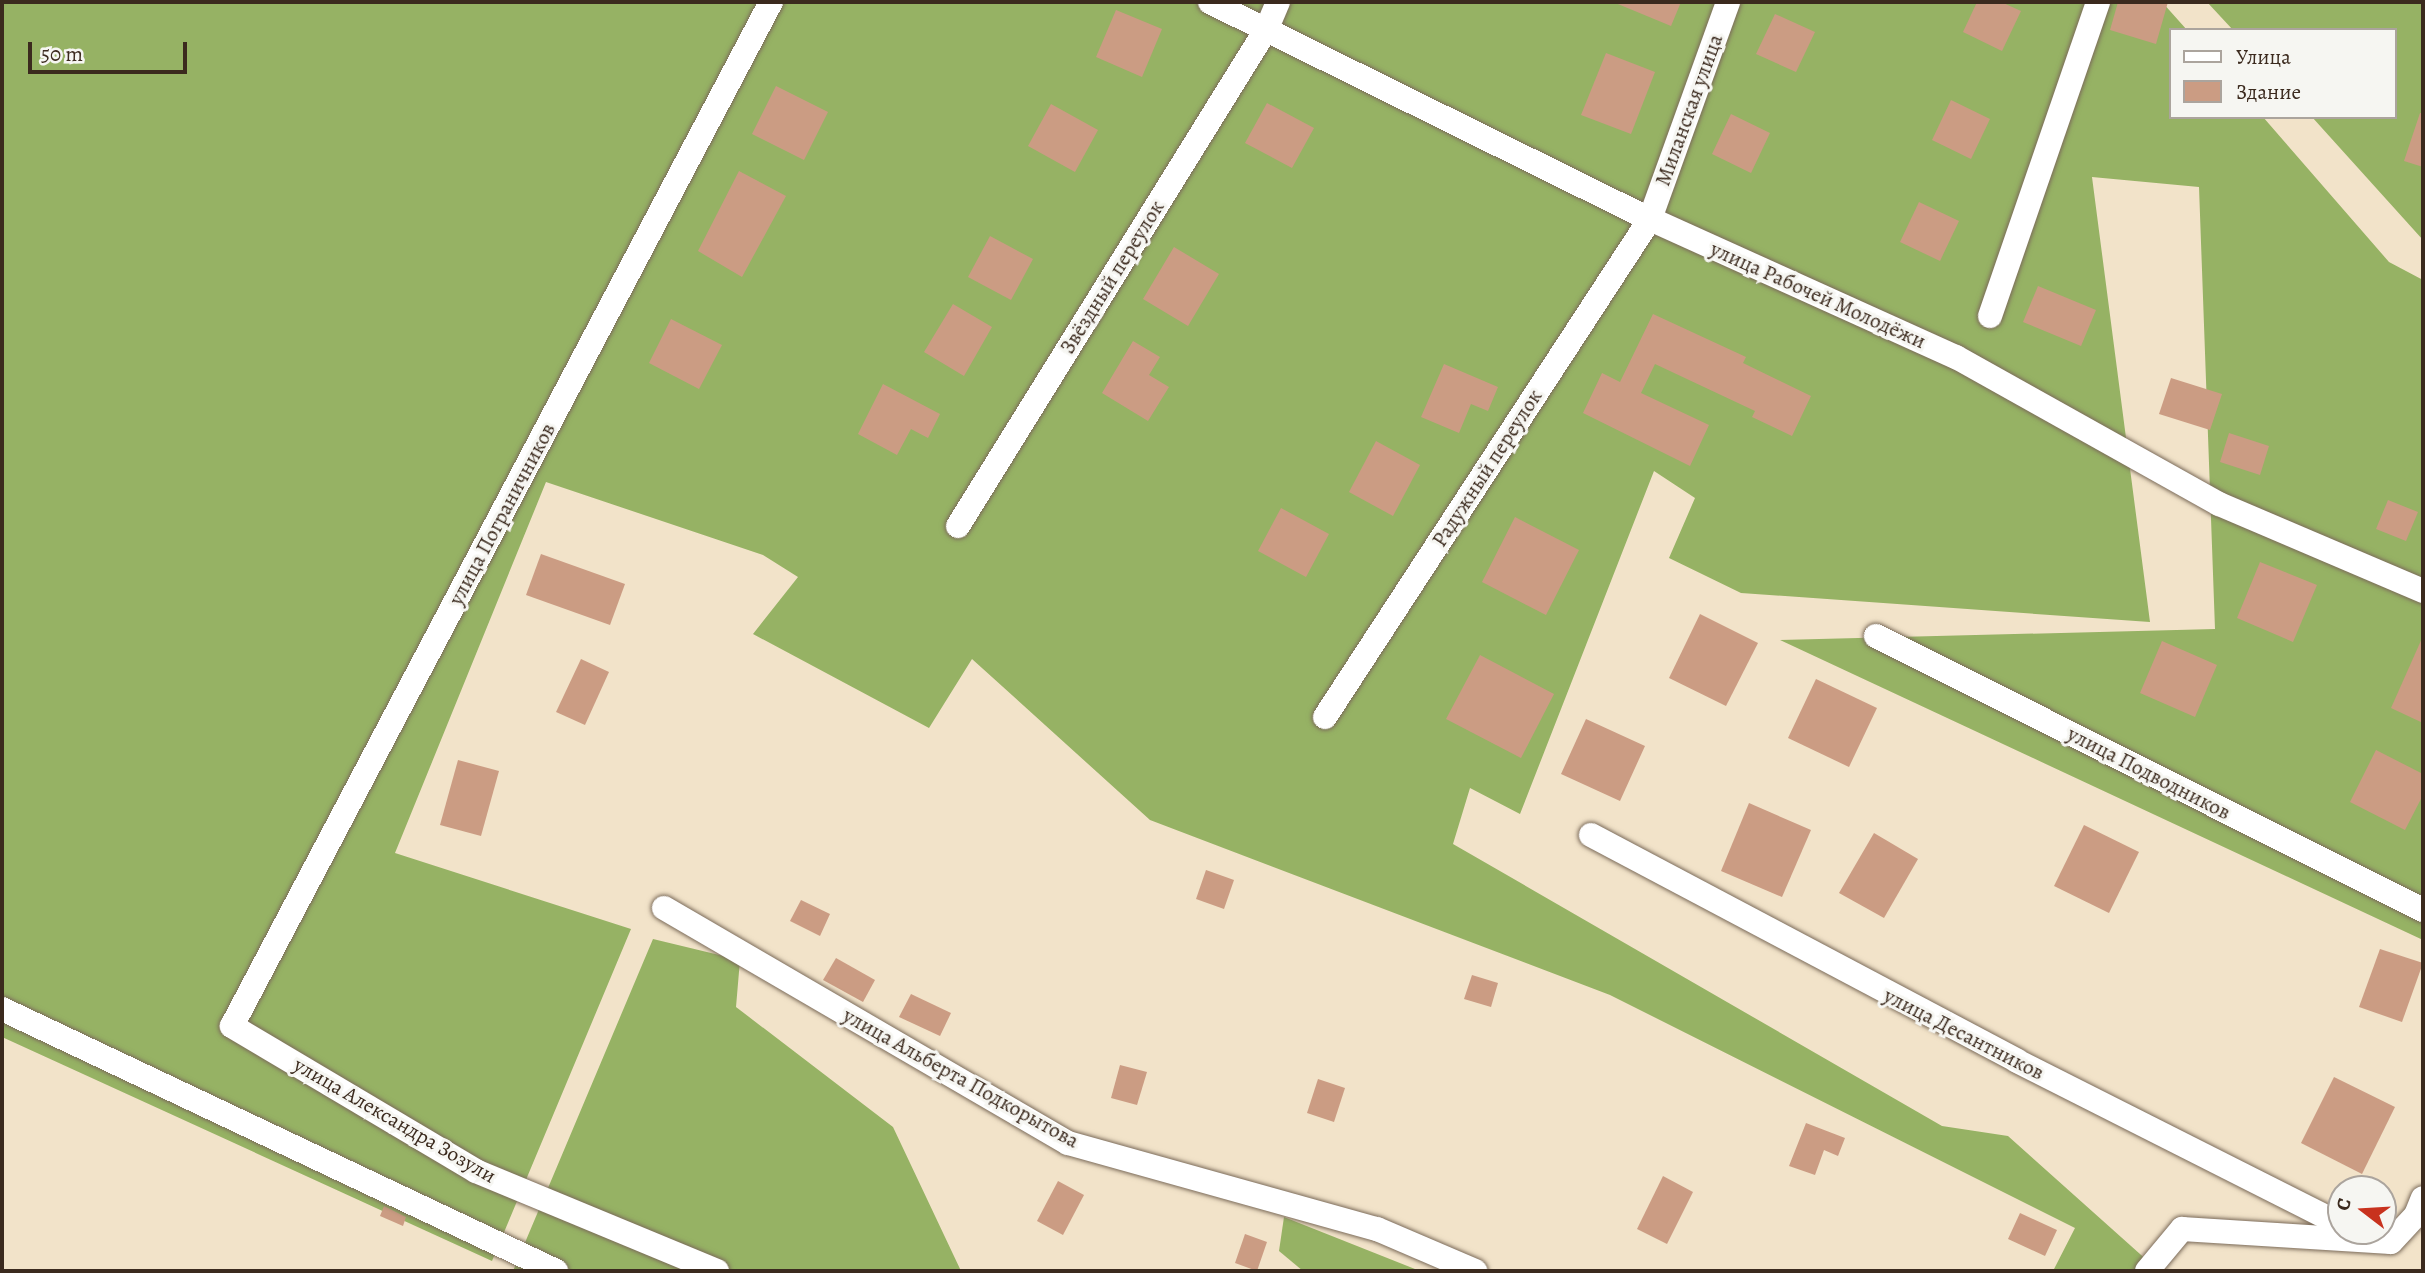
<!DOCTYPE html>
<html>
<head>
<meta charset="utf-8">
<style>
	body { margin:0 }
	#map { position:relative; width:2425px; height:1273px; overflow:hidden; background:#f2e3c9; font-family:Alegreya,serif }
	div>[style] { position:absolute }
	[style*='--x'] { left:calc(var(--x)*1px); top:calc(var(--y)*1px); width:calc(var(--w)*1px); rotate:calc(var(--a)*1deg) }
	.forest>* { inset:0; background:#96b264 }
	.building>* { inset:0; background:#cb9c83 }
	.roads { filter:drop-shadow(0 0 2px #7b6b5a) drop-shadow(0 0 2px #7b6b5a) }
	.minor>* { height:24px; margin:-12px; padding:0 12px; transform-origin:12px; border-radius:12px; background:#fff }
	span { translate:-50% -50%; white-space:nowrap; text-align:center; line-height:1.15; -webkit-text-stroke:6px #f6f6f2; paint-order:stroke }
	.street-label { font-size:21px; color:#3b2a1e }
	.frame { position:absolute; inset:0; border:4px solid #3b2a1e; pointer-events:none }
	.legend { position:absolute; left:2169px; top:28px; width:228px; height:91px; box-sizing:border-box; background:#f6f6f2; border:2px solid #aba49d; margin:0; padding:9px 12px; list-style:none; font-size:21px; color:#3b2a1e }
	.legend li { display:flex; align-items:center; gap:14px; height:35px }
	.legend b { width:35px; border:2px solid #aba49d }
	.north { position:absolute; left:2327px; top:1175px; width:70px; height:70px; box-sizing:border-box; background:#f6f6f2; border:2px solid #aba49d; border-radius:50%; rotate:287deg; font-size:19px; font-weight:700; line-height:28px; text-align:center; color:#3b2a1e }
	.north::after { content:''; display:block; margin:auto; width:24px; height:32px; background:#c8321e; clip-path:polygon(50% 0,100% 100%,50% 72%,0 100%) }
	.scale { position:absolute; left:28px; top:42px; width:159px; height:32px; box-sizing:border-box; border:4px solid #3b2a1e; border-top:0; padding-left:9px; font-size:21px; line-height:24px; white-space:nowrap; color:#3b2a1e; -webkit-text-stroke:5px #f6f6f2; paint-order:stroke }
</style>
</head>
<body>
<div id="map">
	<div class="forest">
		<div style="clip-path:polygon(2px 2px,2162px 2px,2187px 30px,2171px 30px,2171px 117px,2263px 117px,2389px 262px,2423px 280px,2423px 940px,1780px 640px,2215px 629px,2199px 187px,2092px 177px,2150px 622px,1741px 593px,1669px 558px,1695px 498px,1654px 471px,1520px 814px,1470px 788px,1453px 844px,1942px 1126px,2008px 1136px,2159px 1271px,2053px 1271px,2075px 1228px,1610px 995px,1150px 820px,972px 659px,929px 728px,753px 634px,798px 577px,763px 555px,546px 482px,395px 853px,631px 929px,492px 1261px,2px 1037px)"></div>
		<div style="clip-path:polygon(2207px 2px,2423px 2px,2423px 240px,2312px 117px,2395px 117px,2395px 30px,2233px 30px)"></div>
		<div style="clip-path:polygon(653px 939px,740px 960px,736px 1007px,893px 1127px,961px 1271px,513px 1271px)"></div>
		<div style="clip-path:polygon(1284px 1217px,1420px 1271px,1303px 1271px,1279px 1251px)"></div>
	</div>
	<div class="building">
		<div style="clip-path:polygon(1613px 2px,1681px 2px,1671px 26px)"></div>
		<div style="clip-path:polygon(1977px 2px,2001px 2px,2021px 11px,2002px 51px,1963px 32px)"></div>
		<div style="clip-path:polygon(2118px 2px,2168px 2px,2156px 44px,2110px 30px)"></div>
		<div style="clip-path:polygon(1116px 10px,1162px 29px,1142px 77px,1096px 57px)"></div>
		<div style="clip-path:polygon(1775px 14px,1815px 32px,1796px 72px,1756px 54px)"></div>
		<div style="clip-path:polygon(1606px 53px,1655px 72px,1631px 134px,1581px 115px)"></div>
		<div style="clip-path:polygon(776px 86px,828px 112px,804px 160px,752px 134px)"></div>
		<div style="clip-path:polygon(1951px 100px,1990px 119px,1971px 159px,1932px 140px)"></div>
		<div style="clip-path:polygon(1267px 103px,1314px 128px,1292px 168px,1245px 143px)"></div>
		<div style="clip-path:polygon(1051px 104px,1098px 130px,1075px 172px,1028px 146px)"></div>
		<div style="clip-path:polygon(2420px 113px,2423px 113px,2423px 167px,2404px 161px)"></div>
		<div style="clip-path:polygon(1731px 114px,1770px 133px,1751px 173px,1712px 154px)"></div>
		<div style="clip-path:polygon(739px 171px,786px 196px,742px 277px,698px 251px)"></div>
		<div style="clip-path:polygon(1919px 202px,1959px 221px,1940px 261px,1900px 242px)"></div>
		<div style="clip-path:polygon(990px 236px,1033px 259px,1011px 300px,968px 277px)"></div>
		<div style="clip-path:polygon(1174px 247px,1219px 274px,1188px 326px,1143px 299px)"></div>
		<div style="clip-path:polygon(2038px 286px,2096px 310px,2081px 346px,2023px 322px)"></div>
		<div style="clip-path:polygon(953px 304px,992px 327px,964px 376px,924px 352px)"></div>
		<div style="clip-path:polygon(1653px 314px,1746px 357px,1743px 363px,1811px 396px,1792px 436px,1752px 417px,1755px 411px,1655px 364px,1641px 393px,1709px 425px,1690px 466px,1583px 413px,1602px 373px,1620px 382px)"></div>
		<div style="clip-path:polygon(671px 319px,722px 345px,699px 389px,649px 363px)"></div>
		<div style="clip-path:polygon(1133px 341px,1160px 357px,1149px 375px,1169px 387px,1148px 421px,1102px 393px)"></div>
		<div style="clip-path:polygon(1444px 364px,1498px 387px,1488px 411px,1471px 404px,1459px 433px,1421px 417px)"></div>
		<div style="clip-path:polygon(2171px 378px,2222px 394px,2210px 430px,2159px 414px)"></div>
		<div style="clip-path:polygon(883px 384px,940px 414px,928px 438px,911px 429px,897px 455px,858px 434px)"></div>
		<div style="clip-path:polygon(2229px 433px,2269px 446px,2260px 475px,2220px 462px)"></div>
		<div style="clip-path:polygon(1376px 441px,1420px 465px,1393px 516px,1349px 492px)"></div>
		<div style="clip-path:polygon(2388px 500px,2418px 512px,2406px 541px,2376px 529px)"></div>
		<div style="clip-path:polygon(1281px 508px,1329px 534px,1306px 577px,1258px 551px)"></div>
		<div style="clip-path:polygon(1515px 517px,1579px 550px,1546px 615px,1482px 582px)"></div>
		<div style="clip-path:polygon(541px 554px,625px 584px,610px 625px,526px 595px)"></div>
		<div style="clip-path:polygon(2260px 562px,2317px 585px,2293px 642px,2237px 618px)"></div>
		<div style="clip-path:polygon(1700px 614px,1758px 643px,1726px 706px,1669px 678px)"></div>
		<div style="clip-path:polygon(2423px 636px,2423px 723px,2391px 708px)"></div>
		<div style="clip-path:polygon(2162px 641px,2217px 665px,2195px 717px,2140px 693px)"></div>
		<div style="clip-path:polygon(1480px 655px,1554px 694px,1521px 758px,1446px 719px)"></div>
		<div style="clip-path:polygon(581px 659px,609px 672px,585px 725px,556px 712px)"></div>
		<div style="clip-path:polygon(1816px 679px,1877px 708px,1849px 767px,1788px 738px)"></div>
		<div style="clip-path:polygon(1586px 719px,1645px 746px,1620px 801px,1561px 774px)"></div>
		<div style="clip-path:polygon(2376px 750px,2423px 774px,2423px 795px,2405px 830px,2350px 802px)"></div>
		<div style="clip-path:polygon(458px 760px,499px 771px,481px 836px,440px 825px)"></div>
		<div style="clip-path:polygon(1749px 803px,1811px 830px,1782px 897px,1721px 871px)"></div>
		<div style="clip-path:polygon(2084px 825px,2139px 852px,2109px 913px,2054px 886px)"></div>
		<div style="clip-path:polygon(1874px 833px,1918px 859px,1884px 918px,1839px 893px)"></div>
		<div style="clip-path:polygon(1206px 870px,1234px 880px,1224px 909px,1196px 899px)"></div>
		<div style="clip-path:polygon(801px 900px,830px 914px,820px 936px,790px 921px)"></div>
		<div style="clip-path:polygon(2380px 949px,2423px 963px,2402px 1022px,2359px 1007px)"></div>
		<div style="clip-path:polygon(836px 958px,875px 980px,863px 1002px,823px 980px)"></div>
		<div style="clip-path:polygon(1472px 975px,1498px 983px,1491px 1007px,1464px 999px)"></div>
		<div style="clip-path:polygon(911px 994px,951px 1013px,940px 1036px,899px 1017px)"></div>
		<div style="clip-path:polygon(1120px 1065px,1147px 1072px,1137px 1105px,1111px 1098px)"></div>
		<div style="clip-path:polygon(2334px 1077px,2395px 1107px,2362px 1174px,2301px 1143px)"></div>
		<div style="clip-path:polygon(1318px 1079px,1345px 1088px,1334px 1122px,1307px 1113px)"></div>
		<div style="clip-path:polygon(1806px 1123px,1845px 1138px,1838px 1156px,1824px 1150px,1815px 1175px,1789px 1166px)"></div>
		<div style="clip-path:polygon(1663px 1176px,1693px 1192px,1667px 1244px,1637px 1229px)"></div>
		<div style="clip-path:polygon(1058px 1181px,1084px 1195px,1063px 1235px,1037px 1221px)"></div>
		<div style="clip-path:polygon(384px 1206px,406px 1217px,403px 1226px,380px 1216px)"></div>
		<div style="clip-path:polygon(2020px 1213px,2057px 1230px,2045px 1256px,2008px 1239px)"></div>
		<div style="clip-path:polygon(1245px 1234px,1267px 1242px,1257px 1271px,1235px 1263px)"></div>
	</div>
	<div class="roads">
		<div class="minor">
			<div style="--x:1210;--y:2;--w:491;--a:26.3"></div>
			<div style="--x:1650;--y:219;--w:336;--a:24.3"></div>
			<div style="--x:1956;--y:357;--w:301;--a:29.2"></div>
			<div style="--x:2219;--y:504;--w:222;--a:23.1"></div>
			<div style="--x:1990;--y:316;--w:332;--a:-71"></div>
			<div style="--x:958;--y:526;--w:586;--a:-58.18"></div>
			<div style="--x:1267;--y:28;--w:28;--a:-67"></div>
			<div style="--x:1876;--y:636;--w:612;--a:26.61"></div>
			<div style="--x:1325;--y:717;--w:595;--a:-56.87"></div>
			<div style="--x:1650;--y:219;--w:231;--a:-70.2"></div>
			<div style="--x:1591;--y:835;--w:482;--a:27.9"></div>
			<div style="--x:2017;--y:1061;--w:363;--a:26.8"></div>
			<div style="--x:664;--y:908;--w:467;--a:30.2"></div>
			<div style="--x:1068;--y:1143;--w:321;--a:15.6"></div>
			<div style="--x:1377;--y:1229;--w:107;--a:23.2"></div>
			<div style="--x:2;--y:1009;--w:613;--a:25.31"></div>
			<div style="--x:2391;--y:1242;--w:37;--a:-47"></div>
			<div style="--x:2416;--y:1215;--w:18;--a:-68"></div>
			<div style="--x:717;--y:1271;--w:261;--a:-157.5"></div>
			<div style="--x:476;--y:1171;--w:284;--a:-149.3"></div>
			<div style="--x:232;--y:1026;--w:1157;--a:-62.24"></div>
			<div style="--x:2147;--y:1271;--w:55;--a:-50.2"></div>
			<div style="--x:2182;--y:1229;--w:209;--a:3.6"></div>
		</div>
	</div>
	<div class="street-label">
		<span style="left:1689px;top:110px;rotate:-70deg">Миланская улица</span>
		<span style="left:1112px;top:277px;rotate:-58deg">Звёздный переулок</span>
		<span style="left:1818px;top:295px;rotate:24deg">улица Рабочей Молодёжи</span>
		<span style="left:1487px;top:468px;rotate:-57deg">Радужный переулок</span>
		<span style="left:502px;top:514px;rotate:-62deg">улица Пограничников</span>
		<span style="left:2149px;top:773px;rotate:27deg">улица Подводников</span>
		<span style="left:1964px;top:1034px;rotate:27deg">улица Десантников</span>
		<span style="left:961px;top:1078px;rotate:29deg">улица Альберта Подкорытова</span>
		<span style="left:395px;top:1120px;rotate:30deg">улица Александра Зозули</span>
	</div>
	<div class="frame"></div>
	<ul class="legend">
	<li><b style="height:9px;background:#fff"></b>Улица</li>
	<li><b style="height:19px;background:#cb9c83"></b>Здание</li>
	</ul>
	<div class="north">С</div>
	<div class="scale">50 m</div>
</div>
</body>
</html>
